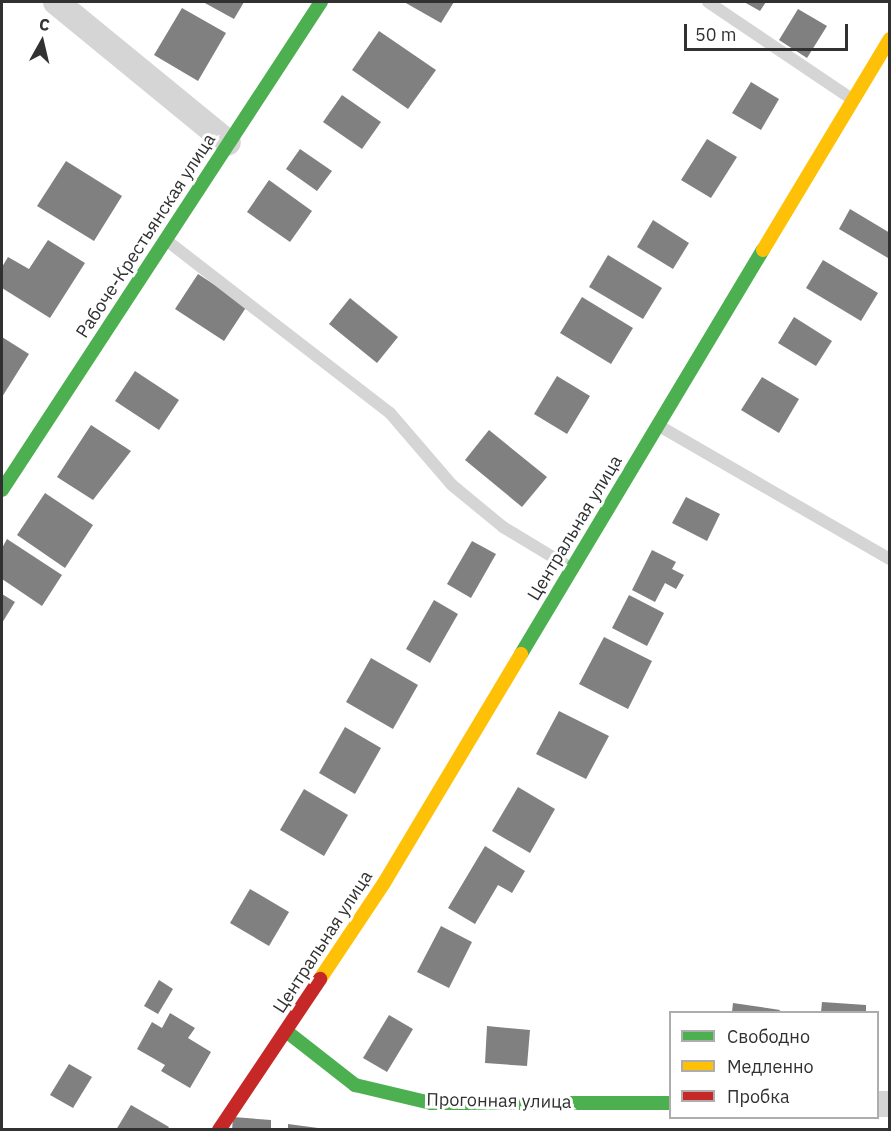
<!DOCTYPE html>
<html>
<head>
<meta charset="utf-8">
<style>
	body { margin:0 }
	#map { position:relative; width:891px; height:1131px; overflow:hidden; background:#fff; font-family:"IBM Plex Sans",sans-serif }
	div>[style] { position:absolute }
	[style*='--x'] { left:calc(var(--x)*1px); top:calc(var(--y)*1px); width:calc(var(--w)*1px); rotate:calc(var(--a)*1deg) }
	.building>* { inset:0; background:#808080 }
	.lane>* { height:12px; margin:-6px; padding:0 6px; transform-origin:6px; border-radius:6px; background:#d5d5d5 }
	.street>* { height:26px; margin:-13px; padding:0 13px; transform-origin:13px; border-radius:13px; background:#d5d5d5 }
	.fast>* { height:14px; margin:-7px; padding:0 7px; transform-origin:7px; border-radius:7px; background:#4caf50 }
	.slow>* { height:14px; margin:-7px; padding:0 7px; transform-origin:7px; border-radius:7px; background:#ffc107 }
	.jam>* { height:14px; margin:-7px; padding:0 7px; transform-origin:7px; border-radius:7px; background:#c62828 }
	span { translate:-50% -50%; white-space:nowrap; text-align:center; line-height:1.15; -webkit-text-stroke:6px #fff; paint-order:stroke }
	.street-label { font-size:18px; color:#313131 }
	.frame { position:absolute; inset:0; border:3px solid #313131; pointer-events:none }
	.legend { position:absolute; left:669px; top:1011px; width:210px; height:108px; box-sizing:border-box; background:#fff; border:2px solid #adadad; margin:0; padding:8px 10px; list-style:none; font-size:18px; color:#313131 }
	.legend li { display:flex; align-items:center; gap:12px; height:30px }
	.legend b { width:30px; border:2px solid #adadad }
	.north { position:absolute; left:12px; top:12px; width:60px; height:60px; -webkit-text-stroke:4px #fff; paint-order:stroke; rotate:8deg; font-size:16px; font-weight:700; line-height:24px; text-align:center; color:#313131 }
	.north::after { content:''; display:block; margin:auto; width:21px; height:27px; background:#313131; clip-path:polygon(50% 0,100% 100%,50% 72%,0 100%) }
	.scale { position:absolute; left:684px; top:24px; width:164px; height:27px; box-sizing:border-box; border:3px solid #313131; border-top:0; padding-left:8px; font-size:18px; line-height:21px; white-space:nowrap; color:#313131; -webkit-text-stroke:4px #fff; paint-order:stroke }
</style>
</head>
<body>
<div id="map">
	<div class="building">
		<div style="clip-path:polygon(203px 2px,244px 2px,234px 19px)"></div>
		<div style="clip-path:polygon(404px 2px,454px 2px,441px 23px)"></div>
		<div style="clip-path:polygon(744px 2px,766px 2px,760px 11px)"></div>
		<div style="clip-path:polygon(182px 8px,226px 33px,198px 81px,154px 55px)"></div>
		<div style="clip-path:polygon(798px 9px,827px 26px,807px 58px,779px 40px)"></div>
		<div style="clip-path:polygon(379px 31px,436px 70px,408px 109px,352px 70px)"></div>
		<div style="clip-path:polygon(751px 82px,779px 99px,761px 130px,732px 113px)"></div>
		<div style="clip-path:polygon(342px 95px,381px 122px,362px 149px,323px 122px)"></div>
		<div style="clip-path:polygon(707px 139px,737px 157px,711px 198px,681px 180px)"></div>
		<div style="clip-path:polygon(300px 149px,332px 171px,317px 191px,286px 169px)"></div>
		<div style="clip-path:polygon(66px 161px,122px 196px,94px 241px,37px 206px)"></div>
		<div style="clip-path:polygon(269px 180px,312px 211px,290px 242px,247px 212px)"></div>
		<div style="clip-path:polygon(850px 209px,890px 233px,888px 258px,839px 229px)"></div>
		<div style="clip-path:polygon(653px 220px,689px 243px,673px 269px,637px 247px)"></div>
		<div style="clip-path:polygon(48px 240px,85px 263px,50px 318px,2px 288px,2px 267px,8px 257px,29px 269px)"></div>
		<div style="clip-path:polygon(608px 255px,662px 288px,643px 319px,589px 287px)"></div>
		<div style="clip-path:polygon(823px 260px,878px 293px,861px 321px,806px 288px)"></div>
		<div style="clip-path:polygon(198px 274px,247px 306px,224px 341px,175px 309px)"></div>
		<div style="clip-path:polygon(582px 297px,633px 328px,611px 364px,560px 333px)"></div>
		<div style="clip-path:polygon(350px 298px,398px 337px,377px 363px,329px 324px)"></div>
		<div style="clip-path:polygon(794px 317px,832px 341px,816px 366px,778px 343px)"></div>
		<div style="clip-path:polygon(2px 337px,29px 354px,2px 397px)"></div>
		<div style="clip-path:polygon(135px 371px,179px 400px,159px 430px,115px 401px)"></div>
		<div style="clip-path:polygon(557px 376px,590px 396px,567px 434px,534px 414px)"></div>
		<div style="clip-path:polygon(762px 377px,799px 399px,779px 433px,741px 410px)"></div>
		<div style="clip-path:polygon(91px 425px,131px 451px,93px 500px,57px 477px)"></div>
		<div style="clip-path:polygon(489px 430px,547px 477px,522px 507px,465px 460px)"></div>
		<div style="clip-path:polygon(45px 493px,93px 525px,65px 568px,17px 535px)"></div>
		<div style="clip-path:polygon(686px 497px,720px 514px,707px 541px,672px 523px)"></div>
		<div style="clip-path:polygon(7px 539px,62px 575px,42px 606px,2px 579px,2px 548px)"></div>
		<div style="clip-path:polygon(472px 541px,496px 554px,471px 598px,447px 584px)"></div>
		<div style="clip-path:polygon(652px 550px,676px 562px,672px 569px,684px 575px,676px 589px,665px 583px,655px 602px,632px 590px)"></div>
		<div style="clip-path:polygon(2px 594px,15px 602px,2px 623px)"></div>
		<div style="clip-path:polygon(629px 595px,664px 613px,647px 646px,612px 628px)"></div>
		<div style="clip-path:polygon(434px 600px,458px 614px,430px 663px,406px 649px)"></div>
		<div style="clip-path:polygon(604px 637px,652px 661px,628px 709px,579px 684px)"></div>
		<div style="clip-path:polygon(371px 658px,418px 685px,393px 729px,346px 702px)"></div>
		<div style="clip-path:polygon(559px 711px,609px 736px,586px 779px,536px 754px)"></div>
		<div style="clip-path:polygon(345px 727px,381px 748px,355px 794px,319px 773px)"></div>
		<div style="clip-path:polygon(518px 787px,555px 809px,530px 853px,492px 831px)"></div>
		<div style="clip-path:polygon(304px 789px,348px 815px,324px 856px,280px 830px)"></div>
		<div style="clip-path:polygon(485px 846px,525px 871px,512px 893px,498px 885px,475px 924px,448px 908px)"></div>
		<div style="clip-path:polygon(250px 889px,289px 912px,269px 946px,230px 923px)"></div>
		<div style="clip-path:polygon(441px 926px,472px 942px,449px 988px,417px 972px)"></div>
		<div style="clip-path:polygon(159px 980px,173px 989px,158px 1014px,144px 1006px)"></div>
		<div style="clip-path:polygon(822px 1002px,866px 1005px,866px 1012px,821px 1012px)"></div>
		<div style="clip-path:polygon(733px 1003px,780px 1010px,779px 1012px,732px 1012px)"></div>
		<div style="clip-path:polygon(170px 1013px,195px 1028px,188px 1038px,211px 1052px,190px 1088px,161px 1071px,165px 1065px,137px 1049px,152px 1022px,162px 1028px)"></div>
		<div style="clip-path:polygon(389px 1015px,413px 1029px,387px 1072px,363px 1058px)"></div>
		<div style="clip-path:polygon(487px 1026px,530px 1030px,527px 1066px,485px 1063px)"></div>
		<div style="clip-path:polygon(69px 1064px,92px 1077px,73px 1108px,50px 1095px)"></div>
		<div style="clip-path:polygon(131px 1105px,169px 1127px,167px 1130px,116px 1130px)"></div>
		<div style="clip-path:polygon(233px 1117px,271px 1120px,271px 1130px,232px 1130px)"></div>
		<div style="clip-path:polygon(288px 1124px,318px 1128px,318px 1130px,288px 1130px)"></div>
	</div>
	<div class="lane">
		<div style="--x:708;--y:2;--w:174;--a:34"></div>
		<div style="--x:166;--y:240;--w:283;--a:37.7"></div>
		<div style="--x:390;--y:413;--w:95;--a:49.3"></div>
		<div style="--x:452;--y:485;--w:66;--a:39.5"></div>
		<div style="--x:503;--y:527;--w:79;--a:31.1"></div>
		<div style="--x:661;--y:427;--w:264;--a:30"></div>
	</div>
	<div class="street">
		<div style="--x:56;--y:2;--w:222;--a:39.3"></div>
		<div style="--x:878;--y:1104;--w:12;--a:0"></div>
	</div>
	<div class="fast">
		<div style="--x:2;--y:490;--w:583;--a:-56.83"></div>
		<div style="--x:521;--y:654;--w:471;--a:-59.1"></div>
		<div style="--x:286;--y:1031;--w:88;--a:38"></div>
		<div style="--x:355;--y:1085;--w:78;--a:13.3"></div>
		<div style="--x:431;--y:1103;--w:239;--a:0"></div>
	</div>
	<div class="slow">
		<div style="--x:763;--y:250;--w:246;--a:-59"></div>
		<div style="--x:320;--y:979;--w:115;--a:-56.3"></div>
		<div style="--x:384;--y:883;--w:267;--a:-59.1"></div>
	</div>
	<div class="jam">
		<div style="--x:219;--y:1130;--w:182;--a:-56.2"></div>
	</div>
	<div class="street-label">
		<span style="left:146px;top:236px;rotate:-57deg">Рабоче-Крестьянская улица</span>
		<span style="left:575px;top:528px;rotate:-59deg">Центральная улица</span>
		<span style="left:323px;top:942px;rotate:-57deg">Центральная улица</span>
		<span style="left:499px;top:1101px;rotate:1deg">Прогонная улица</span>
	</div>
	<div class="frame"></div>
	<ul class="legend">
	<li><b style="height:8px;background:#4caf50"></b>Свободно</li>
	<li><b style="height:8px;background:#ffc107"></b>Медленно</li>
	<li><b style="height:8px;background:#c62828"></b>Пробка</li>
	</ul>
	<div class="north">С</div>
	<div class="scale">50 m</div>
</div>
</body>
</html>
